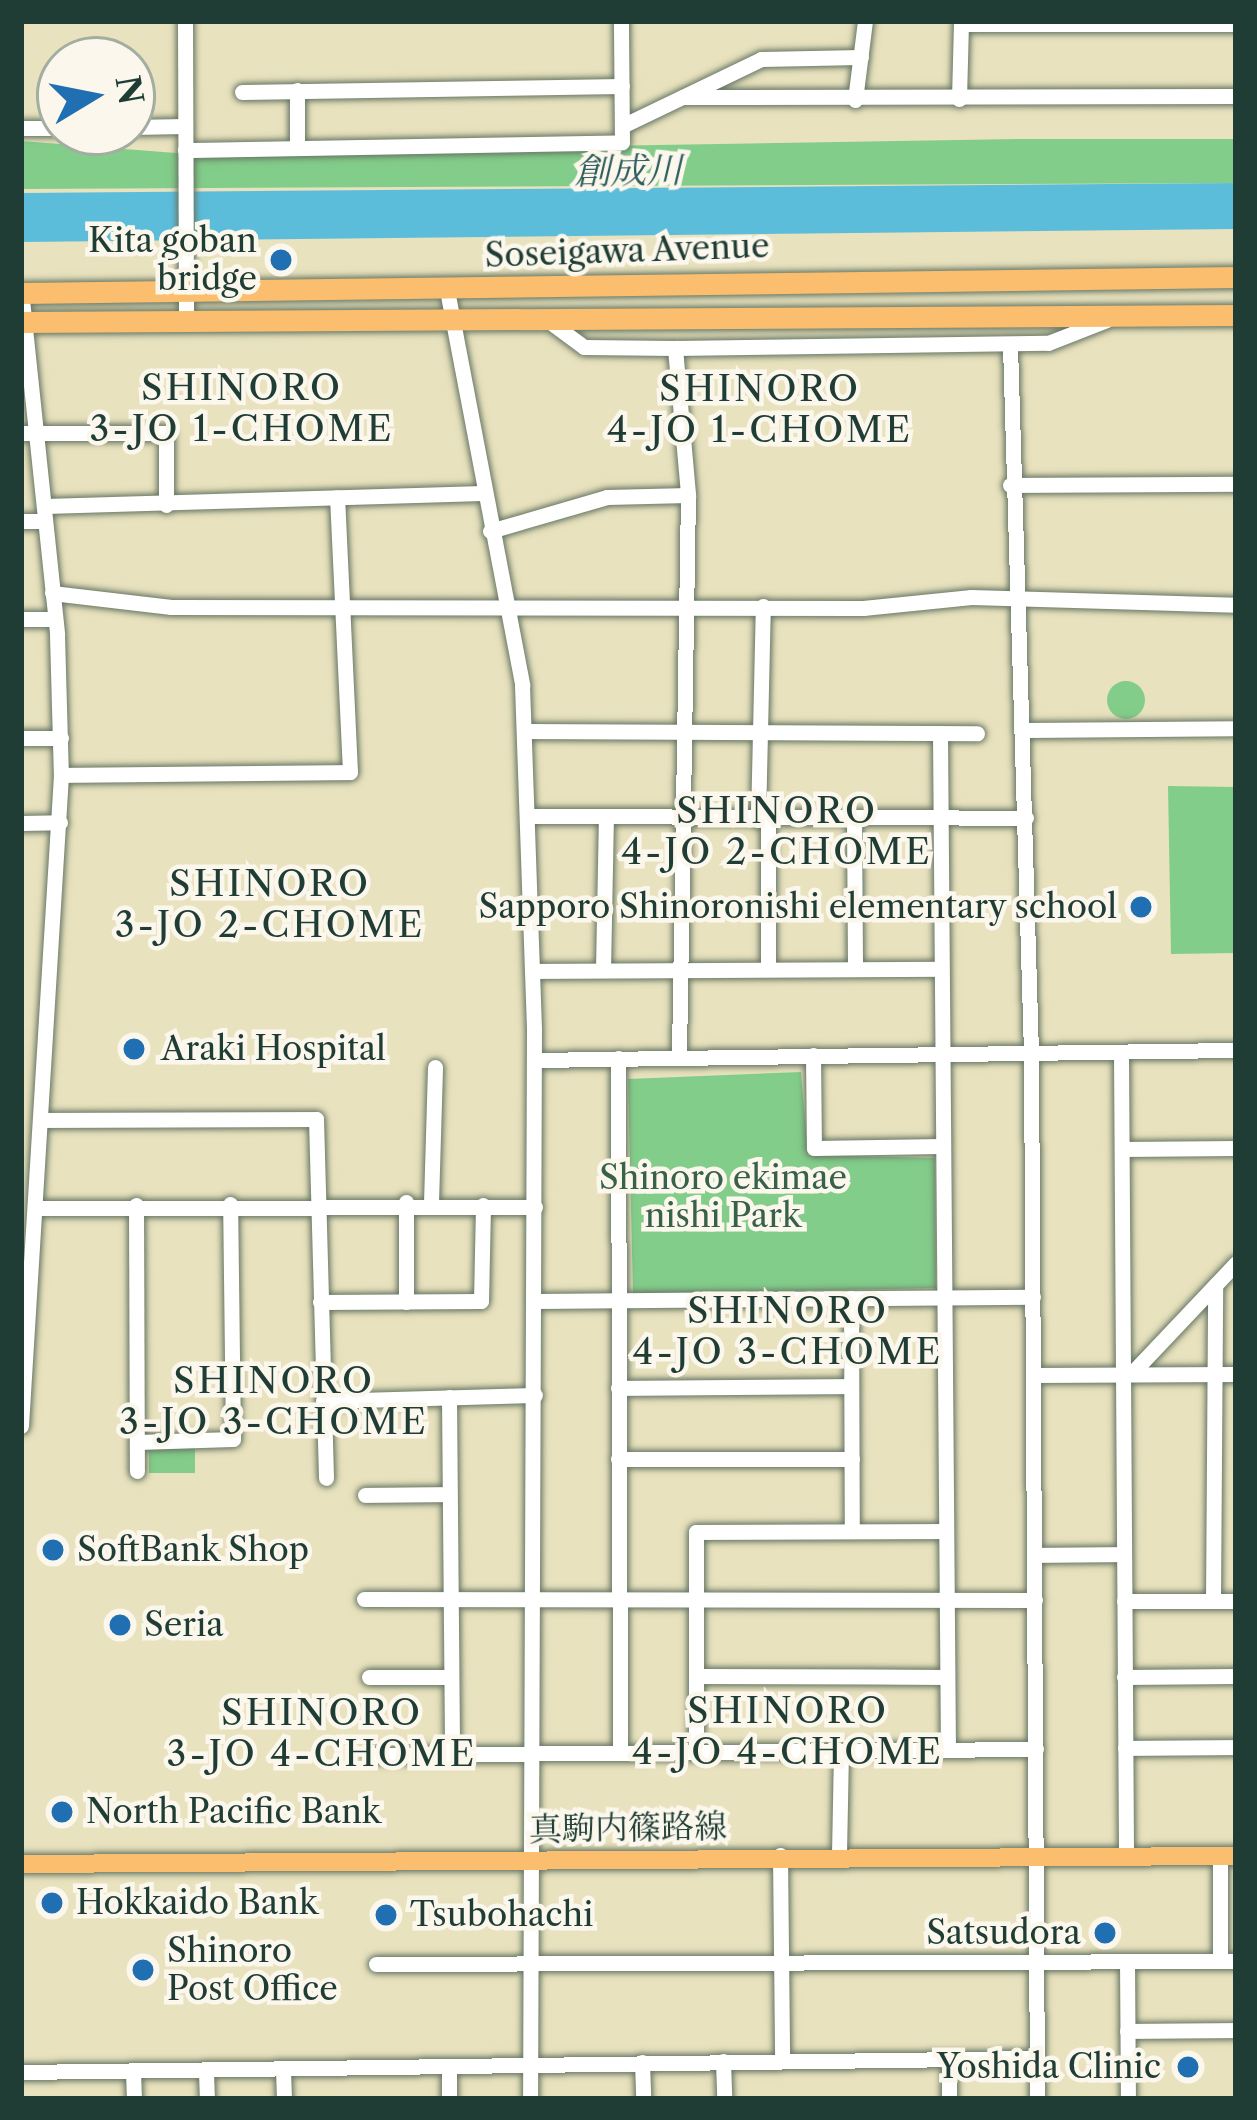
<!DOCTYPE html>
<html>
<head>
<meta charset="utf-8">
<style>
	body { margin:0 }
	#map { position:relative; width:1257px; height:2120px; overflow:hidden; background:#e9e2be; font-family:"Libre Caslon Text","Noto Serif JP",serif }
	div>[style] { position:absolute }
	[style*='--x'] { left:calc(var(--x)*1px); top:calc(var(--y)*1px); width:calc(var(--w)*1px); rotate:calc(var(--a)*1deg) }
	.green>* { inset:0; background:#83cd8a }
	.round { border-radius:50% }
	.water>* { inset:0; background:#5cbddb }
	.roads { filter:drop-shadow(0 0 3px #667764) drop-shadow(0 0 3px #667764) }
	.minor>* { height:15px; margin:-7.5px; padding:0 7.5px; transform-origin:7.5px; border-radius:7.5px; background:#fff }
	.major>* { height:18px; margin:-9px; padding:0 9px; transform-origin:9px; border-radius:9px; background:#fabe6e }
	.highway>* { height:21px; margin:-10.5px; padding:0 10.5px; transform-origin:10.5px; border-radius:10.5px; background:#fabe6e }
	.dots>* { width:33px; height:33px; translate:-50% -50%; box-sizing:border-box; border:6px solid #fbf7ec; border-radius:50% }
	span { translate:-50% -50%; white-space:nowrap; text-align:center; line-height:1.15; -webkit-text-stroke:9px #fbf7ec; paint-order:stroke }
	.poi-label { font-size:33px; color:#1f3d34 }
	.right { translate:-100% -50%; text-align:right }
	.left { translate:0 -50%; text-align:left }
	.street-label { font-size:33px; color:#1f3d34 }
	.park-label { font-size:33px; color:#38614a }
	.water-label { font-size:36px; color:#2e5d5e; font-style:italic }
	.neighbourhood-label { font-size:36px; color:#1f3d34; letter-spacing:3px }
	.frame { position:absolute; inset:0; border:24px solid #1f3d34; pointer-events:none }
	.north { position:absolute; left:36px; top:36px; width:120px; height:120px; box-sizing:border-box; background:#fbf7ec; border:3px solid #a3ada2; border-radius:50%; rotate:80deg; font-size:33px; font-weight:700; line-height:48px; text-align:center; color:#1f3d34 }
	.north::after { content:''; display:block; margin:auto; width:42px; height:54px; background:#1f6fb2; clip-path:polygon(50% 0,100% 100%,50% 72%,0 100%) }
</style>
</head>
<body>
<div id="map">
	<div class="green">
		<div style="clip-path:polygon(1021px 139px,1236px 139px,1236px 183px,21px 189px,21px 141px,176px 153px)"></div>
		<div class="round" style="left:1107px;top:681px;width:38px;height:38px"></div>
		<div style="clip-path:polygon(1168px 786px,1236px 787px,1236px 953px,1171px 954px)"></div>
		<div style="clip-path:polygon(801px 1072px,808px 1155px,935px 1158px,936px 1288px,633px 1294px,628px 1079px)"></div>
		<div style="clip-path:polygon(149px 1447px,195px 1447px,195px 1473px,149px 1473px)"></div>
	</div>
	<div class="water">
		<div style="clip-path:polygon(1236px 183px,1236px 229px,21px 242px,21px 193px)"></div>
	</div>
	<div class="roads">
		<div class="minor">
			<div style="--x:185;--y:21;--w:300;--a:89.8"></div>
			<div style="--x:961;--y:24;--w:275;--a:0"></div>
			<div style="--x:297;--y:90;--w:58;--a:90"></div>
			<div style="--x:242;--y:92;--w:380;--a:-0.9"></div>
			<div style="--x:683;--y:97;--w:553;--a:-0.1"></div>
			<div style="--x:959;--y:99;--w:78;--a:-88.5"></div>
			<div style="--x:855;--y:100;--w:80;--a:-82.8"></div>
			<div style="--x:622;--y:126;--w:154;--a:-25.7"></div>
			<div style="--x:761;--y:59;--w:100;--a:-1.1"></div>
			<div style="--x:132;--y:127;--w:53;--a:-1.1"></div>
			<div style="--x:21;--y:128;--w:39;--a:0"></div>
			<div style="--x:185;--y:150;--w:437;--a:-1"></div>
			<div style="--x:622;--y:142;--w:121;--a:-90.5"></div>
			<div style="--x:21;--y:290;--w:347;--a:84"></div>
			<div style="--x:57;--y:635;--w:140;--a:88.4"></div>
			<div style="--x:61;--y:775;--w:652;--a:93.52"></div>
			<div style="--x:447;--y:290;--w:402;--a:79.2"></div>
			<div style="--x:522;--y:685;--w:344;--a:88"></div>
			<div style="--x:534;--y:1029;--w:1070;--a:90.21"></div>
			<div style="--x:546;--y:319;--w:47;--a:36.4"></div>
			<div style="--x:584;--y:347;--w:91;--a:0.6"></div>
			<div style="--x:675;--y:348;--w:373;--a:-0.8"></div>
			<div style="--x:1048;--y:343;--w:63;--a:-21.3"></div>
			<div style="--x:1010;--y:345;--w:709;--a:88.3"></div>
			<div style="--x:1031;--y:1054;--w:1045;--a:89.67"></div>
			<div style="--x:675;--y:348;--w:148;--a:84.9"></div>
			<div style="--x:21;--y:433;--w:145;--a:0"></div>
			<div style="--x:166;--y:433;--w:72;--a:90"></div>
			<div style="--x:1010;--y:485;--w:226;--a:-0.3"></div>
			<div style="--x:45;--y:506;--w:438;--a:-1.7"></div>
			<div style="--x:21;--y:521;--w:24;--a:0"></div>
			<div style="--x:490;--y:531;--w:122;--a:-16.2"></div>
			<div style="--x:607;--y:497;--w:81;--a:-1.4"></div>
			<div style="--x:688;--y:495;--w:562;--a:90.92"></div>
			<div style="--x:52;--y:593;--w:120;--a:6.7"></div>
			<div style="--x:171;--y:607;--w:692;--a:0.08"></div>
			<div style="--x:863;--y:608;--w:109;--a:-5.8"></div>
			<div style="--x:971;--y:597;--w:265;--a:1.7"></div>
			<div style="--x:21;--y:619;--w:34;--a:0"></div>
			<div style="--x:1024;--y:730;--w:212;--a:-0.5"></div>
			<div style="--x:524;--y:731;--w:453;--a:0.3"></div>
			<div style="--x:940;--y:733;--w:1017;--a:89.55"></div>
			<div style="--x:21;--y:738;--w:40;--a:0"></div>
			<div style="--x:61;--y:775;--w:289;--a:-0.6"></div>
			<div style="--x:350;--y:772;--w:275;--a:-92.7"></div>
			<div style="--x:527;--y:816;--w:499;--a:0.2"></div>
			<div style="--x:854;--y:819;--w:149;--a:89.6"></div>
			<div style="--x:758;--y:820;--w:214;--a:-88.7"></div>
			<div style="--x:768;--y:820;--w:147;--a:90"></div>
			<div style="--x:21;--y:823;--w:39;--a:-1"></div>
			<div style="--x:603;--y:970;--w:152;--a:-88.9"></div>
			<div style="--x:532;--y:971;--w:409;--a:-0.3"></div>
			<div style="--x:1121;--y:1053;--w:804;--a:89.64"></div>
			<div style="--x:813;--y:1055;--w:93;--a:89.4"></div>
			<div style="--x:814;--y:1148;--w:128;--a:-0.9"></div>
			<div style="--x:618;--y:1058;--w:695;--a:89.84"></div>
			<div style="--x:534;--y:1060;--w:702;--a:-0.82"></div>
			<div style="--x:41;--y:1120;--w:275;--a:-0.2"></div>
			<div style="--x:316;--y:1119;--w:359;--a:88.4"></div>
			<div style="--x:1122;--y:1149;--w:114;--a:-0.5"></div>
			<div style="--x:406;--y:1202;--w:100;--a:90"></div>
			<div style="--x:431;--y:1203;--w:136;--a:-88.3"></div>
			<div style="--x:136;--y:1205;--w:266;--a:89.8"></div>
			<div style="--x:36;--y:1208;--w:499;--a:-0.1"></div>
			<div style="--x:851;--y:1298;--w:233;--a:89.8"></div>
			<div style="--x:535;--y:1301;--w:498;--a:-0.5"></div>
			<div style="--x:320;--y:1302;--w:161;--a:-0.4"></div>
			<div style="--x:481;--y:1301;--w:96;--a:-88.8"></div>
			<div style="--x:1131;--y:1374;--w:153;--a:-46.6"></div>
			<div style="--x:1033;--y:1375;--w:203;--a:-0.3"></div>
			<div style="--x:618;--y:1388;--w:233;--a:-0.5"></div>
			<div style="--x:449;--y:1397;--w:357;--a:89.5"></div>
			<div style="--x:323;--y:1401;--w:212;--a:-1.6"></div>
			<div style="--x:137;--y:1442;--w:96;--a:-1.8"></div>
			<div style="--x:233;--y:1439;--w:235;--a:-90.7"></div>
			<div style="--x:618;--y:1459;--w:234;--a:0"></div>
			<div style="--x:365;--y:1495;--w:84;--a:-0.7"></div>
			<div style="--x:1034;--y:1555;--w:90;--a:-0.6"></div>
			<div style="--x:364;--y:1599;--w:671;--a:0.09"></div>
			<div style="--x:1124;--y:1601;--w:112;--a:0"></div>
			<div style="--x:1213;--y:1601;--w:316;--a:-89.6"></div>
			<div style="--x:696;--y:1676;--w:251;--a:0.2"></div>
			<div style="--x:369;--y:1677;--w:82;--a:0"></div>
			<div style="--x:1124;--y:1677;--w:112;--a:-0.5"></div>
			<div style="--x:1125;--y:1748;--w:111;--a:-0.5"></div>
			<div style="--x:696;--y:1752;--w:220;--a:-90"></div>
			<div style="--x:696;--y:1532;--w:250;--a:-0.2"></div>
			<div style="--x:370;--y:1755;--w:666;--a:-0.52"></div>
			<div style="--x:780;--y:1855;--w:206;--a:89.4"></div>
			<div style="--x:839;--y:1855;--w:104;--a:-88.9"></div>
			<div style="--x:1220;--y:1856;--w:105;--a:90"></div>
			<div style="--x:1127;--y:1961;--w:138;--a:89.6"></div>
			<div style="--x:376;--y:1964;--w:860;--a:-0.2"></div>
			<div style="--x:1127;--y:2031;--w:109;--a:-0.5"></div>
			<div style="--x:949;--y:2059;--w:40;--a:90"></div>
			<div style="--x:723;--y:2061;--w:38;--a:88"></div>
			<div style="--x:642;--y:2062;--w:37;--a:88"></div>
			<div style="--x:283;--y:2070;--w:29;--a:88"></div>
			<div style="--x:133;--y:2071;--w:28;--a:88"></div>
			<div style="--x:21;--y:2072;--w:1016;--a:-0.79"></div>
			<div style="--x:206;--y:2072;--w:27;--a:88"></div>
			<div style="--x:449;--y:2099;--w:32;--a:-90"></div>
		</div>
		<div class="major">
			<div style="--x:21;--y:1864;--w:1215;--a:-0.38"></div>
		</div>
		<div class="highway">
			<div style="--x:21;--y:293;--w:1215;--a:-0.75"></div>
			<div style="--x:21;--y:322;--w:1215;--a:-0.33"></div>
		</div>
	</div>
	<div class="dots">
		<div style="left:281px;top:260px;background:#1f6fb2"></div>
		<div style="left:1141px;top:907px;background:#1f6fb2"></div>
		<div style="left:134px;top:1049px;background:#1f6fb2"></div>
		<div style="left:53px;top:1550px;background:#1f6fb2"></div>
		<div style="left:120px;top:1625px;background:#1f6fb2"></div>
		<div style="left:62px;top:1812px;background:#1f6fb2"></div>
		<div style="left:52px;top:1903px;background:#1f6fb2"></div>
		<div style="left:386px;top:1915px;background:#1f6fb2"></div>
		<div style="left:1105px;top:1933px;background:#1f6fb2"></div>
		<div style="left:143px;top:1970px;background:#1f6fb2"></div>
		<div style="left:1188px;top:2067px;background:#1f6fb2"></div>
	</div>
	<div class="poi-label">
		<span class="right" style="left:257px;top:260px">Kita goban<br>bridge</span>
		<span class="right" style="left:1117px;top:907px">Sapporo Shinoronishi elementary school</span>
		<span class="left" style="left:161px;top:1049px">Araki Hospital</span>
		<span class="left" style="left:77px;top:1550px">SoftBank Shop</span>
		<span class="left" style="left:144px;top:1625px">Seria</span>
		<span class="left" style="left:86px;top:1812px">North Pacific Bank</span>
		<span class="left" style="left:76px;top:1903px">Hokkaido Bank</span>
		<span class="left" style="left:410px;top:1915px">Tsubohachi</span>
		<span class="right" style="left:1081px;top:1933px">Satsudora</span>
		<span class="left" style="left:167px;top:1970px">Shinoro<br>Post Office</span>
		<span class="right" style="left:1161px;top:2067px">Yoshida Clinic</span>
	</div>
	<div class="street-label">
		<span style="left:627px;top:251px;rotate:-2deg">Soseigawa Avenue</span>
		<span style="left:628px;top:1828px;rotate:-1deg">真駒内篠路線</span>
	</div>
	<div class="park-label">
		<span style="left:723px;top:1197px">Shinoro ekimae<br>nishi Park</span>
	</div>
	<div class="water-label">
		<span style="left:628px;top:171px;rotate:-1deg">創成川</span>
	</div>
	<div class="neighbourhood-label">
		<span style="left:242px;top:408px">SHINORO<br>3-JO 1-CHOME</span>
		<span style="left:760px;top:409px">SHINORO<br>4-JO 1-CHOME</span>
		<span style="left:777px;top:831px">SHINORO<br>4-JO 2-CHOME</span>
		<span style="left:270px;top:904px">SHINORO<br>3-JO 2-CHOME</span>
		<span style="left:788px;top:1331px">SHINORO<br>4-JO 3-CHOME</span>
		<span style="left:274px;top:1401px">SHINORO<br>3-JO 3-CHOME</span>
		<span style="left:788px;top:1731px">SHINORO<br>4-JO 4-CHOME</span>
		<span style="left:322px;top:1733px">SHINORO<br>3-JO 4-CHOME</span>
	</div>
	<div class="frame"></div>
	<div class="north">N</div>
</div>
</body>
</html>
